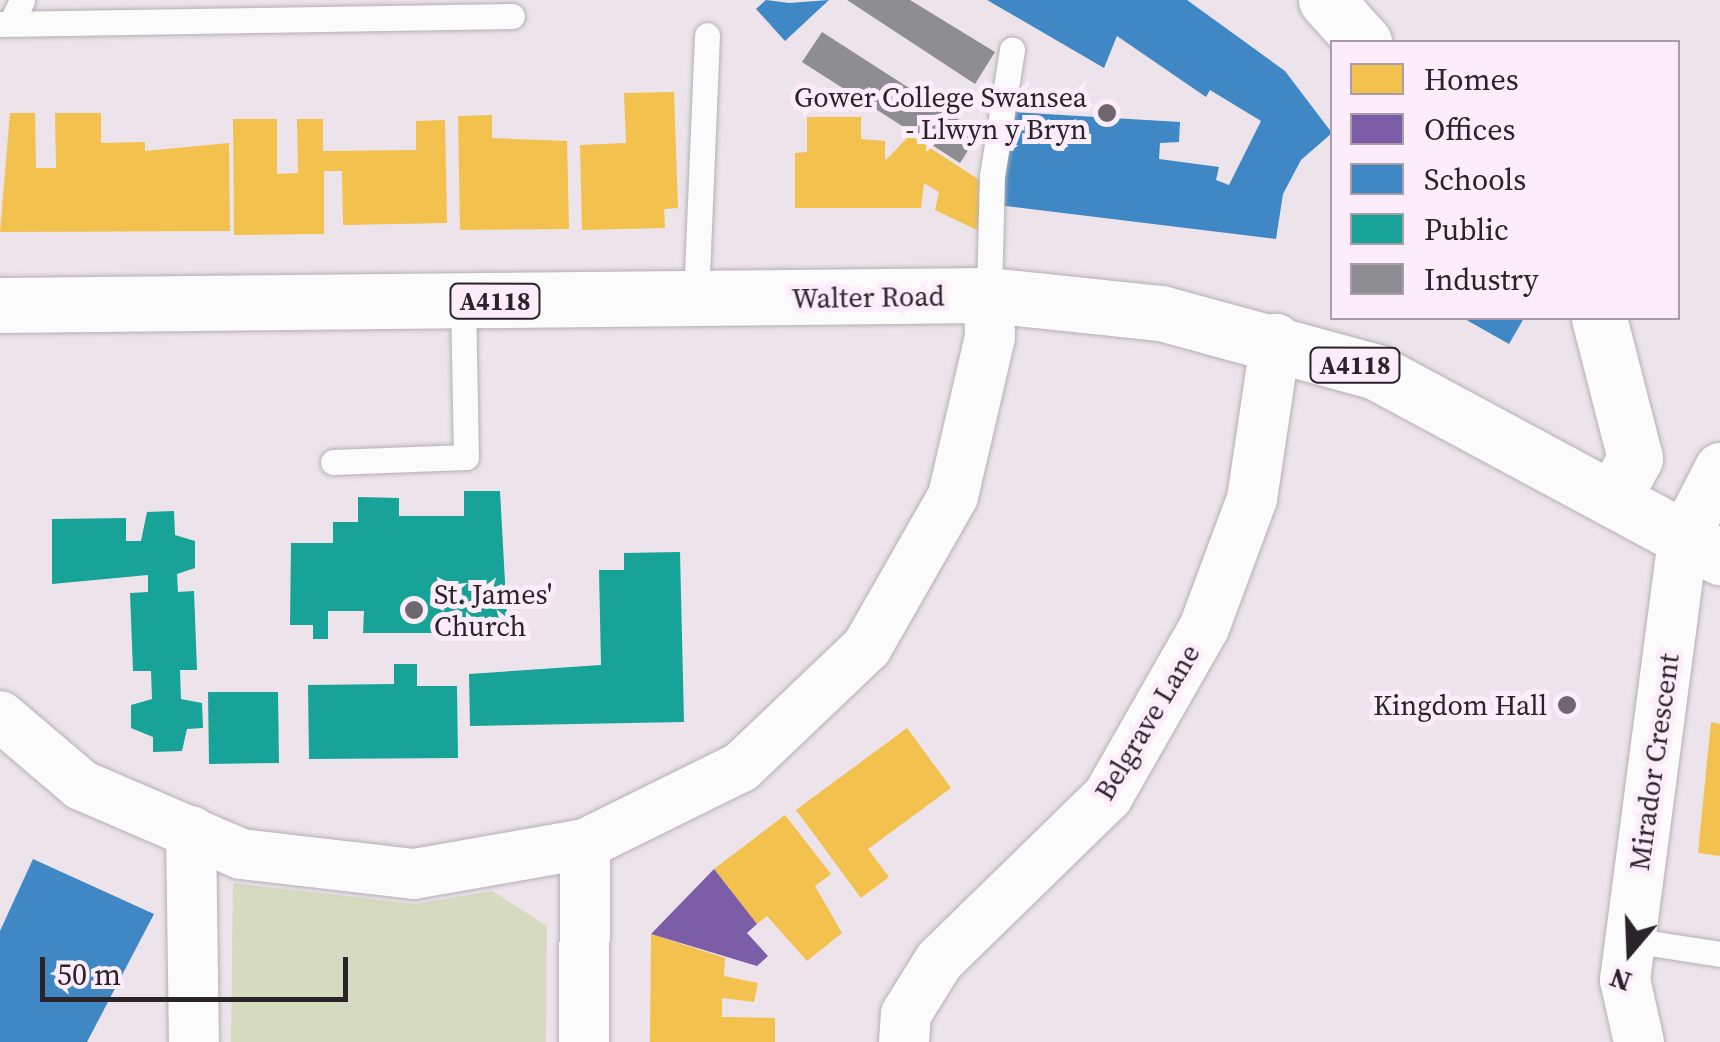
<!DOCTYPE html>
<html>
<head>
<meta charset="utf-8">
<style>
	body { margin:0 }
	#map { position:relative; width:1720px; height:1042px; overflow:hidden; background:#ece3eb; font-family:"Source Serif 4",serif }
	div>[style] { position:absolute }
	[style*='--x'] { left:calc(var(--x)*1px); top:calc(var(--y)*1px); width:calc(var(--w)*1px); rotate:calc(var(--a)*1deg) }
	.green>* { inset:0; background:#d5dac1 }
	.homes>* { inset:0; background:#f2c14e }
	.offices>* { inset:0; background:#7b5ea7 }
	.schools>* { inset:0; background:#3f88c5 }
	.public>* { inset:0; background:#17a398 }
	.industry>* { inset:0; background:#8d8d92 }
	.roads { filter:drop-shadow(0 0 2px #b5afb5) drop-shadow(0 0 2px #b5afb5) }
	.lane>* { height:25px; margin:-12.5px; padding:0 12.5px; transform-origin:12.5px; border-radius:12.5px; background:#fcfbfc }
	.street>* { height:50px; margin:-25px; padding:0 25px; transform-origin:25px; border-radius:25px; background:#fcfbfc }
	.secondary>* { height:55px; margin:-27.5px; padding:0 27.5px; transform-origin:27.5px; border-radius:27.5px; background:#fcfbfc }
	.primary>* { height:55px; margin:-27.5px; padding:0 27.5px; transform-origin:27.5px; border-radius:27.5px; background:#fcfbfc }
	.dots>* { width:28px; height:28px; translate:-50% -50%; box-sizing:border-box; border:5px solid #fdedfb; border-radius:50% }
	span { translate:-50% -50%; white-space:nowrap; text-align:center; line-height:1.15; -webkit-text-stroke:10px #fdedfb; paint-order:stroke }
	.shield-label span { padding:2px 8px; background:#fdedfb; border:2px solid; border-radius:8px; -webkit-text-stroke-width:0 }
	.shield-label { font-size:25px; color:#2a2429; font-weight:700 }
	.poi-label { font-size:28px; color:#2a2429 }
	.right { translate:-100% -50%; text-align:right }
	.left { translate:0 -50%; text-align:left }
	.street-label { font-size:28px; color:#2a2429 }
	.legend { position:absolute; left:1330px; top:40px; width:350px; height:280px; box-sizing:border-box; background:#fdedfb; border:2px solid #a99da7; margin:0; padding:12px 18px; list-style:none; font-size:30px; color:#2a2429 }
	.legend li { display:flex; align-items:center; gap:20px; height:50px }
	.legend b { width:50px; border:2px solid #a99da7 }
	.north { position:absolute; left:1580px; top:902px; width:100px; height:100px; -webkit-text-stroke:8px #fdedfb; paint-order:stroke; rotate:199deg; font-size:28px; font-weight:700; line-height:40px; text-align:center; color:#2a2429 }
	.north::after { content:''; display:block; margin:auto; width:35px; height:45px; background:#2a2429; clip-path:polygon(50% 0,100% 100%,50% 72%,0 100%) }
	.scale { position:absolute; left:40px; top:957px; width:308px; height:45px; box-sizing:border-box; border:5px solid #2a2429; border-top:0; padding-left:12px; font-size:30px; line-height:35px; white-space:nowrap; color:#2a2429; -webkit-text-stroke:8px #fdedfb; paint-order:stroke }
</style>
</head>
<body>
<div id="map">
	<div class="green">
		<div style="clip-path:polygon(233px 883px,415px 904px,492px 891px,547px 926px,546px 1042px,231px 1042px)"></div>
	</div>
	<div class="homes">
		<div style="clip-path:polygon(674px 92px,678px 208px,664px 209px,665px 228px,582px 230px,580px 145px,626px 143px,624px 93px)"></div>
		<div style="clip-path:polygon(10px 113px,35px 113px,36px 168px,56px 168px,55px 113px,101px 113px,101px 143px,145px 142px,145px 151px,229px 143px,230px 231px,0 232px)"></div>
		<div style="clip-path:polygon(492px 115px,492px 138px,567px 141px,569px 229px,460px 230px,458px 116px)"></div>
		<div style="clip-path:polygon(807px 117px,861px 117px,861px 139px,885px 141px,885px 161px,910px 135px,984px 183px,977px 230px,935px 210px,939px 192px,924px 183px,921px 208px,795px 208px,795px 153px,807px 152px)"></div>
		<div style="clip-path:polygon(233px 119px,277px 119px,277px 174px,298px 173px,297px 119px,323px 119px,323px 151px,416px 150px,416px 121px,445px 120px,447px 223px,343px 225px,342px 171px,324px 171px,324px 234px,234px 235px)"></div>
		<div style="clip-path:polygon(1711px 722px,1720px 724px,1720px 856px,1698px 853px)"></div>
		<div style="clip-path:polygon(907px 728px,951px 788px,868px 849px,889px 877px,861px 898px,796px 810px)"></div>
		<div style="clip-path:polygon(785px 815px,831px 874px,815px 886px,842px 933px,807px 961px,767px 916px,757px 924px,714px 869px)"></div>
		<div style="clip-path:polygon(651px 934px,725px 958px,724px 976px,758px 983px,754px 1002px,722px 998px,722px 1017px,775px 1018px,775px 1042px,650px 1042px)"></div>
	</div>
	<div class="offices">
		<div style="clip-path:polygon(714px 869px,757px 924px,747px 933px,768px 956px,757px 966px,651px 934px)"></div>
	</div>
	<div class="schools">
		<div style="clip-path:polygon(766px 0,789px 3px,829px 0,785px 41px,756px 9px)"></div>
		<div style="clip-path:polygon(987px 0,1187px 0,1285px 71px,1332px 133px,1301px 160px,1283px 194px,1276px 239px,998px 205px,1013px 112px,1180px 122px,1179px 142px,1160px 143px,1159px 159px,1219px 167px,1216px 180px,1229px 185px,1261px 121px,1210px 90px,1206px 97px,1117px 36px,1104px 68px)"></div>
		<div style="clip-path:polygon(1463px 318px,1524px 318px,1509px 344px)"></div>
		<div style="clip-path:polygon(33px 859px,154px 914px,87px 1042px,0 1042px,0 931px)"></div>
	</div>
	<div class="public">
		<div style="clip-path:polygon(464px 491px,500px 491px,507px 618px,438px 619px,439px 633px,363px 633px,364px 611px,328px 611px,328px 639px,313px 639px,313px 625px,290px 625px,291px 543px,333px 543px,333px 522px,358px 522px,358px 497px,399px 498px,399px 516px,464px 516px)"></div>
		<div style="clip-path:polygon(174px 511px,175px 535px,195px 541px,195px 568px,177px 574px,178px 592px,194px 591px,197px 670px,180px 670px,181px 699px,202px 703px,203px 728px,187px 729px,182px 751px,153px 752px,153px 737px,131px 728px,131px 705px,152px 699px,151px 671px,133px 671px,130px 593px,148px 592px,148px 575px,52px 584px,52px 519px,126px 518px,126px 541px,141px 541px,147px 512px)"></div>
		<div style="clip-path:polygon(680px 552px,684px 722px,470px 726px,469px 674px,601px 665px,599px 570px,624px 570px,624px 553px)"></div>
		<div style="clip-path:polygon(394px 664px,417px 664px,417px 686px,457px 686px,458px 758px,309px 759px,308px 685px,394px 684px)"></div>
		<div style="clip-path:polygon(208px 692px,278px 692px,279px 763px,209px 764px)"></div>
	</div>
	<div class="industry">
		<div style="clip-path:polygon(847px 0,910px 0,995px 52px,975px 84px)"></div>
		<div style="clip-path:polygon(822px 32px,979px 133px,960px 163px,802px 62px)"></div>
	</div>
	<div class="roads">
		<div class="lane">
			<div style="--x:11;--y:23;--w:25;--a:-64"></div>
			<div style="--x:0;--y:24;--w:512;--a:-0.9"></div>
			<div style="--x:989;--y:295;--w:119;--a:-88.6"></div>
			<div style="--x:992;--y:176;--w:128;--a:-81"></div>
			<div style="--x:696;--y:298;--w:263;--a:-87.6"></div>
			<div style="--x:333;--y:462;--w:133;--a:-2.2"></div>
			<div style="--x:466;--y:457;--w:156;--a:-91.1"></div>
			<div style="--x:1630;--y:940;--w:91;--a:8.8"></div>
		</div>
		<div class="street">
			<div style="--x:0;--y:716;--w:106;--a:40.4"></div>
			<div style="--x:81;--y:785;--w:174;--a:23.3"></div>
			<div style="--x:241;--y:854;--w:174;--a:6.6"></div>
			<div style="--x:414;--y:874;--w:174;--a:-10"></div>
			<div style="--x:585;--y:844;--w:174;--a:-26.3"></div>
			<div style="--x:741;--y:767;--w:174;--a:-43.6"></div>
			<div style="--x:867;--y:647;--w:174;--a:-60.3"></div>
			<div style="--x:953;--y:496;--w:163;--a:-76.9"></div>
			<div style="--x:990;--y:337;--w:42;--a:-91.4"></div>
			<div style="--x:191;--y:831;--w:211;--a:89.2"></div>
			<div style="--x:584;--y:1042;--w:198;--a:-89.7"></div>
			<div style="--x:904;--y:1042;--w:28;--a:-86"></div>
			<div style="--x:906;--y:1014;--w:62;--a:-58.1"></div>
			<div style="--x:939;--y:961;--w:236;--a:-44.3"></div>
			<div style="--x:1108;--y:796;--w:193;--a:-60.3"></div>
			<div style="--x:1204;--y:628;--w:138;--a:-69.6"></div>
			<div style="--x:1252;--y:499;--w:162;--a:-81.5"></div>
			<div style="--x:1639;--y:1042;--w:64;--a:-102.7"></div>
			<div style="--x:1625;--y:980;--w:444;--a:-82.5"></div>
			<div style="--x:1683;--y:540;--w:81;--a:-62.8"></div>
		</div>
		<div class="secondary">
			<div style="--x:1326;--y:0;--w:57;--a:47.9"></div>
			<div style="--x:1599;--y:318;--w:145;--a:75.6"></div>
			<div style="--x:1635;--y:458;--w:47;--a:118.2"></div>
		</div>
		<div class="primary">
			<div style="--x:0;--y:305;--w:989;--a:-0.58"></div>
			<div style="--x:989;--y:295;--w:173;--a:6"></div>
			<div style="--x:1161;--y:313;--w:223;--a:15.3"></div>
			<div style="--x:1376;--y:372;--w:391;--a:28.3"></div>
		</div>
	</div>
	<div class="dots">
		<div style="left:1107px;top:113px;background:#6e676d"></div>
		<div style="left:414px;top:610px;background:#6e676d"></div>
		<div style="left:1567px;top:705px;background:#6e676d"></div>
	</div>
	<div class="shield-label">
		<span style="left:495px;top:301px">A4118</span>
		<span style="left:1355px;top:365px">A4118</span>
	</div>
	<div class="poi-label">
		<span class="right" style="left:1087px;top:113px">Gower College Swansea<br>- Llwyn y Bryn</span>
		<span class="left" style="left:434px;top:610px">St. James'<br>Church</span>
		<span class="right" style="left:1547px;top:705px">Kingdom Hall</span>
	</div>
	<div class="street-label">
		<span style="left:868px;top:297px;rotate:-1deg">Walter Road</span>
		<span style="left:1147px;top:722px;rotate:-59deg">Belgrave Lane</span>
		<span style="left:1654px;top:762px;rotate:-82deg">Mirador Crescent</span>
	</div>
	<ul class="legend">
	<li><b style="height:28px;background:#f2c14e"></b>Homes</li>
	<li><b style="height:28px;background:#7b5ea7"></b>Offices</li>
	<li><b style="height:28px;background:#3f88c5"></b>Schools</li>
	<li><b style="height:28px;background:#17a398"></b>Public</li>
	<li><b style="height:28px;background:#8d8d92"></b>Industry</li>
	</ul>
	<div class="north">N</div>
	<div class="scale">50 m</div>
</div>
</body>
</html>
